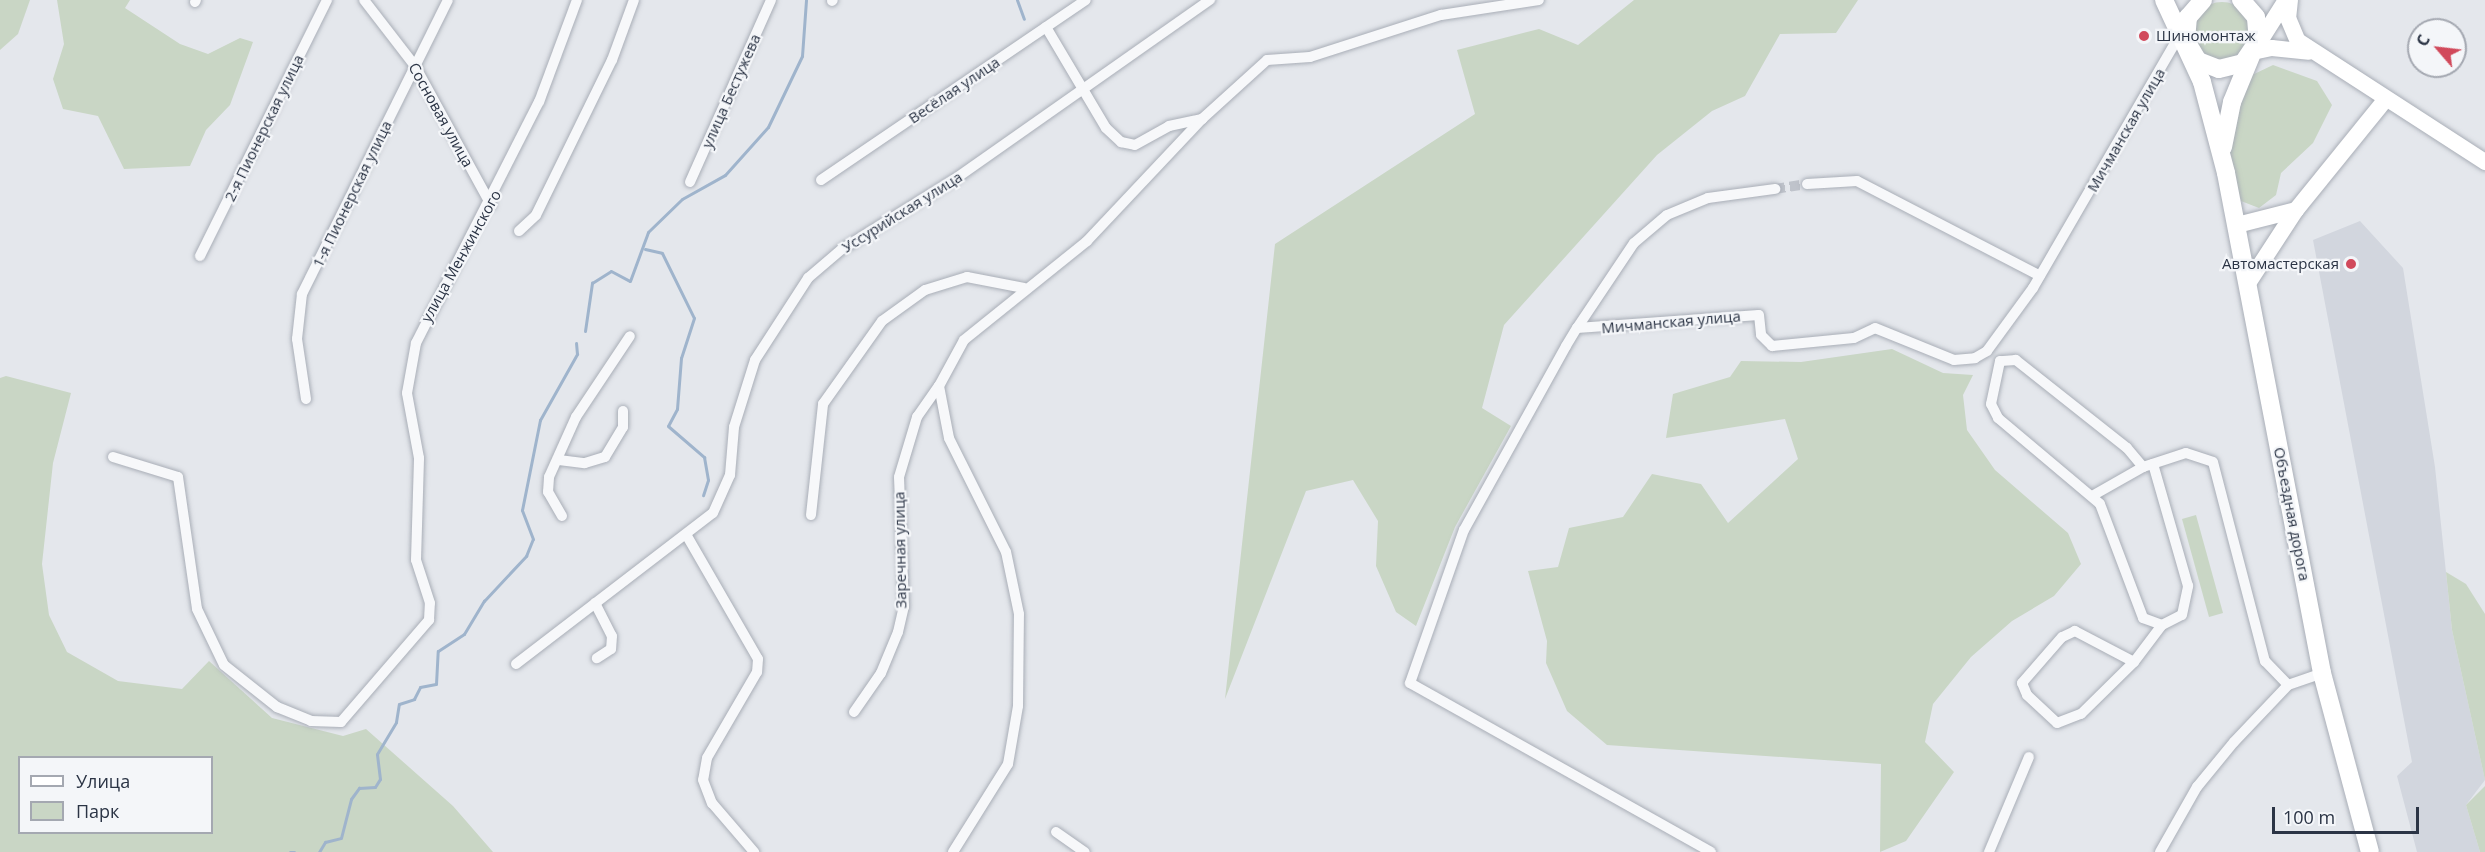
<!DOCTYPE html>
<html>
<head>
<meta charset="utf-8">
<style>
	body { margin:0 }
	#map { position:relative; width:2485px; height:852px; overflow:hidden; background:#e4e7ec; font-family:"Open Sans",sans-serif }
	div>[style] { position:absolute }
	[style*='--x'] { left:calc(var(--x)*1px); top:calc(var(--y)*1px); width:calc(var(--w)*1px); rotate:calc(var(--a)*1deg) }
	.built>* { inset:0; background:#d2d6de }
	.green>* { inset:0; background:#c9d6c5 }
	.round { border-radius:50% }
	.stream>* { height:3px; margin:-1.5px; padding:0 1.5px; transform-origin:1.5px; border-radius:1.5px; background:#9fb4cc }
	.minor-tunnel>* { height:10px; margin-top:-5px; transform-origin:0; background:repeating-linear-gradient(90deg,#bfc3cb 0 10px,transparent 0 15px) }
	.roads { filter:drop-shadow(0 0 2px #a9aeb7) drop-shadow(0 0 2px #a9aeb7) }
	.minor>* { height:10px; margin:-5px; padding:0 5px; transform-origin:5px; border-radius:5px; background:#f7f8fa }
	.secondary>* { height:16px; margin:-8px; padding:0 8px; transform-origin:8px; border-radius:8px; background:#fff }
	.primary>* { height:18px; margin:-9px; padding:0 9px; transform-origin:9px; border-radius:9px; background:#fff }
	.dots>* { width:16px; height:16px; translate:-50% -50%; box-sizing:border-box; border:3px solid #f4f6f9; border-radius:50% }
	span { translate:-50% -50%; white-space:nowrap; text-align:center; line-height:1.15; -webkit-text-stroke:4.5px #f4f6f9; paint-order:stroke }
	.poi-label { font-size:15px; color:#2b3445 }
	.left { translate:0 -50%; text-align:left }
	.right { translate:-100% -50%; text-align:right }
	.street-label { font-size:15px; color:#2b3445 }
	.legend { position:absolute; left:18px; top:756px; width:195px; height:78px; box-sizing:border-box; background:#f4f6f9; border:2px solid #a4a8b1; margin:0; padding:8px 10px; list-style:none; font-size:18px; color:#2b3445 }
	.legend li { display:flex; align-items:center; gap:12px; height:30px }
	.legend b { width:30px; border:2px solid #a4a8b1 }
	.north { position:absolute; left:2407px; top:18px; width:60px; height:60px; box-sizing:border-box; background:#f4f6f9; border:2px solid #a4a8b1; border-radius:50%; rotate:298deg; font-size:16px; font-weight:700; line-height:24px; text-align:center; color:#2b3445 }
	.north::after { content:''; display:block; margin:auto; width:21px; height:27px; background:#d1495b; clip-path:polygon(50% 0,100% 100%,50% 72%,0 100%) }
	.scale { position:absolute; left:2272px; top:807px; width:147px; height:27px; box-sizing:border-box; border:3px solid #2b3445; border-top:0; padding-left:8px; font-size:18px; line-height:21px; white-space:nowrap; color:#2b3445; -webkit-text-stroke:4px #f4f6f9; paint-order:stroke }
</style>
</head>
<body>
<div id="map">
	<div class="built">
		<div style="clip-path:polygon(2360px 221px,2403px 268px,2435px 467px,2452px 630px,2485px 780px,2466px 805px,2480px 852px,2417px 852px,2397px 776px,2412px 762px,2313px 240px)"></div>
	</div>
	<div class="green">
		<div style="clip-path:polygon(0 0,30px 0,18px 34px,0 50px)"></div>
		<div style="clip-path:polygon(57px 0,130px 0,125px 8px,180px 44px,208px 54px,240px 38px,253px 42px,230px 105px,206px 130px,190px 166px,124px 169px,98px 116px,63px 109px,53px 79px,64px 44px)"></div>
		<div style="clip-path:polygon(1634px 0,1858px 0,1836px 33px,1780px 34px,1745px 96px,1712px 111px,1657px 155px,1504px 325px,1482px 408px,1511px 426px,1455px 527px,1416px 626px,1396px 612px,1376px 566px,1378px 521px,1353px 480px,1306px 491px,1225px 699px,1275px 244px,1475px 114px,1457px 50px,1539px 29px,1578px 45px)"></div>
		<div class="round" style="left:2192px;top:2px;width:60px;height:60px"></div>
		<div style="clip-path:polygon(2273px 65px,2317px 81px,2332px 105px,2313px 143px,2281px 173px,2276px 195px,2259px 208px,2241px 201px,2228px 148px,2233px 113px,2250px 76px)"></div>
		<div style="clip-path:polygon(1892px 349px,1943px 373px,1973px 375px,1963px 395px,1967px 430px,1995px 470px,2068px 533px,2081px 564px,2054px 596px,2012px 621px,1971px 657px,1933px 704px,1925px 742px,1954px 772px,1906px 841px,1880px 852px,1881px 764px,1607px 745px,1567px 711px,1546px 663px,1547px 641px,1528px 571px,1558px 567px,1569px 528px,1623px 517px,1652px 474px,1701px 484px,1728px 523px,1798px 459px,1785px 419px,1666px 438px,1673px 394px,1730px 377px,1741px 361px,1801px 362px)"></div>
		<div style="clip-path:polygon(evenodd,6px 376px,71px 393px,53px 463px,42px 564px,49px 615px,67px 652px,118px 681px,182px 689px,209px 661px,272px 718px,343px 736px,366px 729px,453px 806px,493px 852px,0 852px,0 378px,6px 376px,20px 758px,212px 758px,212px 832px,20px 832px,20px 758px)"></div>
		<div style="clip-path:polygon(2196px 515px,2223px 613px,2209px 617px,2182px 519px)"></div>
		<div style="clip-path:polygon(2446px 572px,2466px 584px,2485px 614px,2485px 780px,2452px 630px)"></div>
		<div style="clip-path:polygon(2485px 786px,2485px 852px,2480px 852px,2466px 805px)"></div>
	</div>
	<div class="stream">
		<div style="--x:1017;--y:0;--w:20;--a:70"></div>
		<div style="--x:645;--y:249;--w:17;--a:13"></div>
		<div style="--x:662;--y:253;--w:72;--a:63.8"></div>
		<div style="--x:694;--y:318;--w:42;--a:108"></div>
		<div style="--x:681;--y:358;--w:51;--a:94.5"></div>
		<div style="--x:677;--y:409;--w:19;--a:118"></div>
		<div style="--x:668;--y:426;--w:48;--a:40.7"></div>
		<div style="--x:704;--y:457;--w:23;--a:80"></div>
		<div style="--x:708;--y:480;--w:16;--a:108"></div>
		<div style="--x:585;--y:331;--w:49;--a:-81.7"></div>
		<div style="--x:592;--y:283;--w:22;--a:-32"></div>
		<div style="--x:611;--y:271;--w:21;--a:28"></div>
		<div style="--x:630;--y:281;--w:52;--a:-69.8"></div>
		<div style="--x:648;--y:232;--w:47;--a:-44.1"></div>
		<div style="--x:682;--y:199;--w:49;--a:-29.2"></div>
		<div style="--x:725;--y:175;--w:64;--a:-48.1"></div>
		<div style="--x:768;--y:127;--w:79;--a:-64.4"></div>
		<div style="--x:802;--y:56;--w:56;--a:-85.9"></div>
		<div style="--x:290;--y:852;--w:4;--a:0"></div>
		<div style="--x:319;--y:852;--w:12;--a:-59"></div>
		<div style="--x:325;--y:842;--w:16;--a:-14"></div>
		<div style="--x:341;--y:838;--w:40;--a:-75.6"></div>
		<div style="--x:351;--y:799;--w:14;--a:-54"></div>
		<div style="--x:359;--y:788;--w:16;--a:-4"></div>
		<div style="--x:375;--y:787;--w:9;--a:-58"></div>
		<div style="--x:380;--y:779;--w:25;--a:-97"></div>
		<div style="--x:377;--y:754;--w:37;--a:-59"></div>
		<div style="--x:396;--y:722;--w:18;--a:-81"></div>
		<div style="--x:399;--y:704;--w:16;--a:-18"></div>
		<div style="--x:414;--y:699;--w:13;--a:-63"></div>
		<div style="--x:420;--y:687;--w:16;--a:-11"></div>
		<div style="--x:436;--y:684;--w:33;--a:-87"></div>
		<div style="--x:438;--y:651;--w:31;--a:-33"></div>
		<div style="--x:464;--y:634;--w:39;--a:-59"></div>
		<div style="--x:484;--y:601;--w:62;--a:-47"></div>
		<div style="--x:526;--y:556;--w:18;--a:-68"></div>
		<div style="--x:533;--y:539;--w:31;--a:-111"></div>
		<div style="--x:522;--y:510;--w:92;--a:-78.7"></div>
		<div style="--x:540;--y:420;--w:76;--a:-60.7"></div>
		<div style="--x:577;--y:354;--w:11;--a:-95"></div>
	</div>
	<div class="minor-tunnel">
		<div style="--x:1775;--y:189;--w:32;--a:-9"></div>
	</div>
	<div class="roads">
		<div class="minor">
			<div style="--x:364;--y:0;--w:83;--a:52.3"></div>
			<div style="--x:415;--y:66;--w:158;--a:61.3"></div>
			<div style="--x:832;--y:1;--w:1;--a:-45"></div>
			<div style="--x:195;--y:2;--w:2;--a:-63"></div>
			<div style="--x:1046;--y:27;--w:117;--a:59.3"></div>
			<div style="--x:1106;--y:128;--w:21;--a:43"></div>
			<div style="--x:1121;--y:142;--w:14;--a:12"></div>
			<div style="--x:1135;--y:145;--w:39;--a:-29"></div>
			<div style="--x:1169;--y:126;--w:34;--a:-12"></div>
			<div style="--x:1202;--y:119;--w:88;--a:-42.2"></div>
			<div style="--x:1267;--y:60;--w:43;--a:-4"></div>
			<div style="--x:1310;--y:57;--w:138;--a:-17.8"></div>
			<div style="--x:1441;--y:15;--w:99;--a:-8.7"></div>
			<div style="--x:821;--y:180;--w:320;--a:-34.2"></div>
			<div style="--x:690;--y:182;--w:199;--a:-66"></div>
			<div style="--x:1807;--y:184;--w:50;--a:-3.4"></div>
			<div style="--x:1857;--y:181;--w:206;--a:27.4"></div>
			<div style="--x:519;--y:231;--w:23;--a:-43"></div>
			<div style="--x:536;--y:215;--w:173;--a:-63.9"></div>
			<div style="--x:612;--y:60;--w:64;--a:-69.9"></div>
			<div style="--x:200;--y:256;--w:286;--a:-63.6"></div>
			<div style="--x:1577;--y:328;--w:102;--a:-56.2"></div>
			<div style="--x:1634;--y:243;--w:43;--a:-40.3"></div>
			<div style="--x:1667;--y:215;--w:44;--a:-22.5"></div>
			<div style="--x:1708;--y:198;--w:68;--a:-7.7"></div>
			<div style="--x:306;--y:399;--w:61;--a:-98.5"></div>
			<div style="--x:297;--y:339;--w:45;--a:-83.7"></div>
			<div style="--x:302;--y:294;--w:328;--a:-63.6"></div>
			<div style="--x:113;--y:457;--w:68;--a:17.1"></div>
			<div style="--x:178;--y:477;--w:133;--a:81.8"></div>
			<div style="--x:197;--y:609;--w:62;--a:64.3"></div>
			<div style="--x:224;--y:665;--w:68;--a:38.4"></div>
			<div style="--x:277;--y:707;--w:37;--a:22"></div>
			<div style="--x:311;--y:721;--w:30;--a:2"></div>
			<div style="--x:341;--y:722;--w:135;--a:-49.2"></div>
			<div style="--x:429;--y:620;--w:17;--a:-87"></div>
			<div style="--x:430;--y:603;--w:45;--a:-108"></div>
			<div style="--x:416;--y:560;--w:102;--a:-88.3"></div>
			<div style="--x:419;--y:458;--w:66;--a:-100.5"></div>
			<div style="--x:407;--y:393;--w:51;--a:-79.8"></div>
			<div style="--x:416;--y:343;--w:271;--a:-63"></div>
			<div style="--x:539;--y:102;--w:109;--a:-69.6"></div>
			<div style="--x:559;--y:460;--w:26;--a:7"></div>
			<div style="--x:585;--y:463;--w:21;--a:-17"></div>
			<div style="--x:605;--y:457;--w:35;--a:-59"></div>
			<div style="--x:623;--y:427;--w:16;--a:-90"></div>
			<div style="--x:2143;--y:467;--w:25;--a:-130"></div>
			<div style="--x:2127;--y:448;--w:142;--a:-141.6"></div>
			<div style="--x:2016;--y:360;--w:16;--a:176"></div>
			<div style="--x:2000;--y:361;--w:44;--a:101.8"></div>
			<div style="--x:1991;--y:404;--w:16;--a:63"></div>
			<div style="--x:1998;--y:418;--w:133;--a:40.1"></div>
			<div style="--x:2100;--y:504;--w:122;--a:69.3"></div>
			<div style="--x:2143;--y:618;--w:20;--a:20"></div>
			<div style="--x:2162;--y:625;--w:22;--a:-27"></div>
			<div style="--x:2182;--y:615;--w:30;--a:-78"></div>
			<div style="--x:2188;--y:586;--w:127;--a:-106"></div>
			<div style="--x:2092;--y:496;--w:59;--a:-29.6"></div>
			<div style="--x:2143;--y:467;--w:45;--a:-18"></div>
			<div style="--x:2186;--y:453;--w:28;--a:18"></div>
			<div style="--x:2213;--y:462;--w:206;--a:75.4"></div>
			<div style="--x:2265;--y:661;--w:33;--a:46"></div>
			<div style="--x:811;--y:515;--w:112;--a:-83.8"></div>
			<div style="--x:823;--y:404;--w:102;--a:-54.6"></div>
			<div style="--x:882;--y:321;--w:53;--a:-35.8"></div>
			<div style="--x:925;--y:290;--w:44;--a:-17.2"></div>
			<div style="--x:967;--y:277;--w:58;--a:10.9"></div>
			<div style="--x:562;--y:516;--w:28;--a:-120"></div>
			<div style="--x:548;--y:492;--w:15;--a:-86"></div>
			<div style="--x:549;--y:477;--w:66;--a:-65.8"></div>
			<div style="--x:576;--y:417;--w:97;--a:-56.3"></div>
			<div style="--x:687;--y:536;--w:142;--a:60"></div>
			<div style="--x:758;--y:659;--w:13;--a:94"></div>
			<div style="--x:757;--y:672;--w:99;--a:120.2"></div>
			<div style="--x:707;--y:758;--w:22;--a:100"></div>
			<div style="--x:703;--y:780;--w:25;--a:69"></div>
			<div style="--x:712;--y:803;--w:65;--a:49.4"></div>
			<div style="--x:595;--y:603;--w:37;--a:63"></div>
			<div style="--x:612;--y:636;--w:13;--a:94"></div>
			<div style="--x:611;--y:649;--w:17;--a:147"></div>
			<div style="--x:2134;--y:662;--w:67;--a:-152.3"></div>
			<div style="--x:2075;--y:631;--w:14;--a:155"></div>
			<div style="--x:2062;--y:637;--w:61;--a:131"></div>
			<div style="--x:2022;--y:683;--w:13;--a:67"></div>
			<div style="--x:2027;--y:695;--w:41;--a:43"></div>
			<div style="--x:2057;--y:723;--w:26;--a:-21"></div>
			<div style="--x:2081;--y:714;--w:74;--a:-44.5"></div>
			<div style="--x:2134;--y:662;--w:46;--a:-52.9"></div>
			<div style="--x:516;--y:664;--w:248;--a:-37.5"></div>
			<div style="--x:713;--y:513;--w:42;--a:-65.9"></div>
			<div style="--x:730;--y:475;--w:48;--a:-85.2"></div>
			<div style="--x:734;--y:427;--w:70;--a:-72.6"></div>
			<div style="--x:755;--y:360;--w:98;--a:-57.1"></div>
			<div style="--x:808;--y:278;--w:45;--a:-40.5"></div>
			<div style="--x:842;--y:249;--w:133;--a:-31.8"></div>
			<div style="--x:955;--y:179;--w:312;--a:-35.1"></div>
			<div style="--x:854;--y:712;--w:47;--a:-55.3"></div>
			<div style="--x:881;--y:673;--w:44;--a:-67.5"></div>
			<div style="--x:898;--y:632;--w:26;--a:-77"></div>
			<div style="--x:904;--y:607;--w:130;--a:-92.2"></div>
			<div style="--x:899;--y:477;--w:63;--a:-73.3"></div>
			<div style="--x:917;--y:417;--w:38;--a:-55"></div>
			<div style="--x:1056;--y:832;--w:35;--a:35"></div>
			<div style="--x:953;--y:852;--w:104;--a:-58"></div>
			<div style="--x:1008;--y:764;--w:59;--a:-80.2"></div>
			<div style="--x:1018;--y:706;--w:92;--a:-89.4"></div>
			<div style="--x:1019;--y:614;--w:63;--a:-101.8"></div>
			<div style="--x:1006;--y:552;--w:127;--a:-116.6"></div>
			<div style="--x:949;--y:438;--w:53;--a:-100.9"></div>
			<div style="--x:939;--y:386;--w:52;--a:-61.5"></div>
			<div style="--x:964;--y:340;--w:158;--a:-38.8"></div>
			<div style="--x:1087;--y:241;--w:168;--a:-46.7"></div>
			<div style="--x:1711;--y:852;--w:345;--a:-150.7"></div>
			<div style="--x:1410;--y:683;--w:162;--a:-70.6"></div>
			<div style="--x:1464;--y:530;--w:210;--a:-61"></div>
			<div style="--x:1566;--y:346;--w:21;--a:-59"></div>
			<div style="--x:1577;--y:328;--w:182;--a:-4.1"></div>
			<div style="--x:1759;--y:315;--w:20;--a:84"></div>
			<div style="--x:1761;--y:335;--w:16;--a:45"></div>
			<div style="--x:1772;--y:346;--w:82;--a:-5.6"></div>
			<div style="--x:1854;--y:338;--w:23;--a:-25"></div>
			<div style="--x:1875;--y:328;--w:85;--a:22.1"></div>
			<div style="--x:1954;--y:360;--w:21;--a:-5"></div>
			<div style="--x:1975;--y:358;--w:14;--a:-30"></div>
			<div style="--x:1987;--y:351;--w:78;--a:-53.9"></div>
			<div style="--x:2033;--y:288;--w:293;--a:-59.9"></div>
			<div style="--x:1989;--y:852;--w:103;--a:-67.2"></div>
			<div style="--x:2160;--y:852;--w:75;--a:-60.4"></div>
			<div style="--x:2197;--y:787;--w:58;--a:-50.6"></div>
			<div style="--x:2234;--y:742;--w:79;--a:-46.5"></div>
			<div style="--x:2288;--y:685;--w:36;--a:-19"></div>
		</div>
		<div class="secondary">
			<div style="--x:2290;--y:0;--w:18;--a:96"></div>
			<div style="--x:2288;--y:18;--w:25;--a:67"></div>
			<div style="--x:2298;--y:41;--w:223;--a:32.9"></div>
			<div style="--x:2255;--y:49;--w:58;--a:-57.7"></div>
			<div style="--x:2253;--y:52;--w:19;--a:-12"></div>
			<div style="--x:2272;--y:48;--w:37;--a:6"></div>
			<div style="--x:2237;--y:225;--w:61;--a:-14.3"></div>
			<div style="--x:2249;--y:282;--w:86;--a:-56.9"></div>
			<div style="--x:2296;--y:210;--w:141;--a:-51"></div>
		</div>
		<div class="primary">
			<div style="--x:2164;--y:0;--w:90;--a:65.1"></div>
			<div style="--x:2202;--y:82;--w:94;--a:75.2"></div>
			<div style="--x:2226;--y:173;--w:509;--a:79.13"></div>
			<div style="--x:2322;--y:673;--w:185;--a:75"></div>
			<div style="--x:2203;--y:0;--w:23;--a:131"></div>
			<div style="--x:2188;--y:17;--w:24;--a:95"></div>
			<div style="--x:2186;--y:41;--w:23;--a:59"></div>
			<div style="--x:2198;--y:61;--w:22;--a:21"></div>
			<div style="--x:2219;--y:69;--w:25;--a:-14"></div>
			<div style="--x:2243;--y:63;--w:27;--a:-56"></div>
			<div style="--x:2258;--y:41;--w:24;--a:-95"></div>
			<div style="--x:2256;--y:17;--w:23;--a:-131"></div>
			<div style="--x:2223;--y:147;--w:46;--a:-78.7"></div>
			<div style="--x:2232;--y:102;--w:50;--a:-67.6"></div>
		</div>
	</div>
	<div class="dots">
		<div style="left:2144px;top:36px;background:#d1495b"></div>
		<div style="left:2351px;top:264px;background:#d1495b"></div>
	</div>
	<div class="poi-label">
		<span class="left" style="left:2156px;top:36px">Шиномонтаж</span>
		<span class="right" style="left:2339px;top:264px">Автомастерская</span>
	</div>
	<div class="street-label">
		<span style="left:954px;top:90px;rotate:-34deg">Весёлая улица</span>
		<span style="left:731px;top:91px;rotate:-66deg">улица Бестужева</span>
		<span style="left:441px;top:115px;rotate:61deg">Сосновая улица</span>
		<span style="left:264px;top:128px;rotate:-64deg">2-я Пионерская улица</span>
		<span style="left:2126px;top:130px;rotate:-60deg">Мичманская улица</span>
		<span style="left:352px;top:194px;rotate:-64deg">1-я Пионерская улица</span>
		<span style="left:902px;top:212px;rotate:-32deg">Уссурийская улица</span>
		<span style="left:461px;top:256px;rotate:-61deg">улица Менжинского</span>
		<span style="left:1671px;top:322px;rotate:-5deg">Мичманская улица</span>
		<span style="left:2292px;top:514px;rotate:79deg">Объездная дорога</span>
		<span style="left:900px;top:550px;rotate:-91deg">Заречная улица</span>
	</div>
	<ul class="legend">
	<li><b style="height:8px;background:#fff"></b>Улица</li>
	<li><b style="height:16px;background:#c9d6c5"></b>Парк</li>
	</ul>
	<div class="north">С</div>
	<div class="scale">100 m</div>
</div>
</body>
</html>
